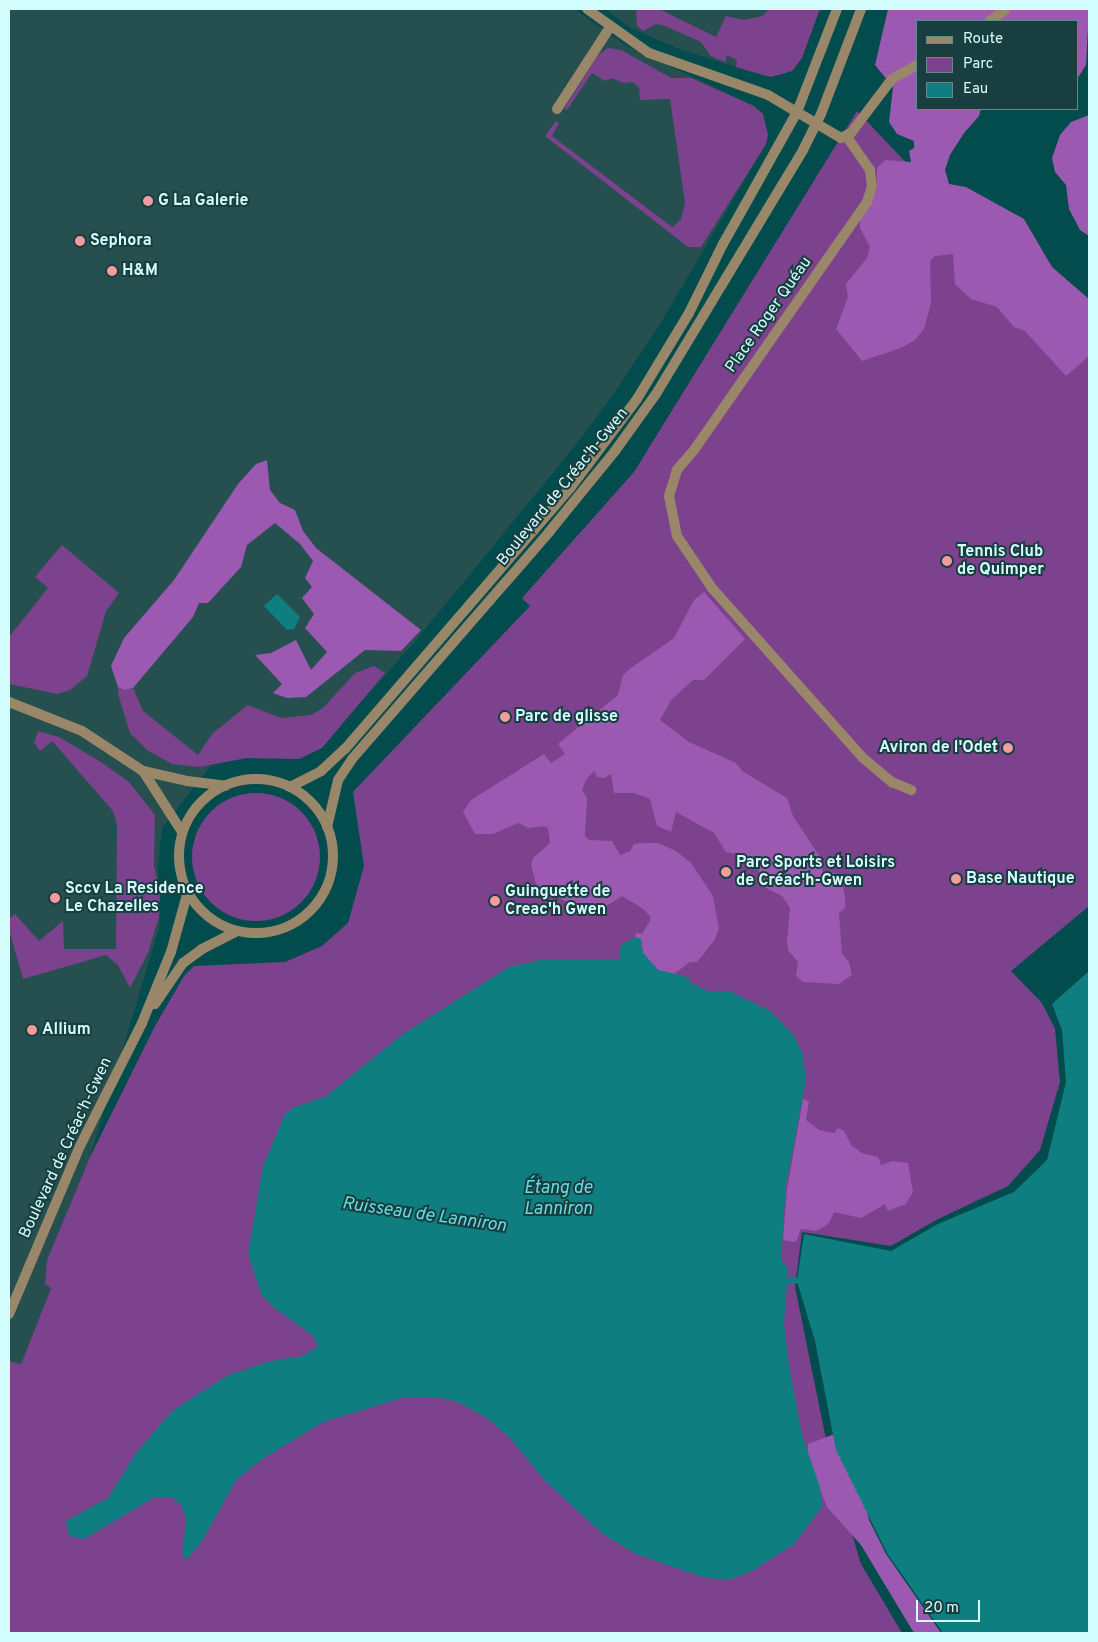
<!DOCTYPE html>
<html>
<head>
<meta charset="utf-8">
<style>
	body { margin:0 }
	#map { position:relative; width:1098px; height:1642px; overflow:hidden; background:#024c4e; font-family:Overpass,sans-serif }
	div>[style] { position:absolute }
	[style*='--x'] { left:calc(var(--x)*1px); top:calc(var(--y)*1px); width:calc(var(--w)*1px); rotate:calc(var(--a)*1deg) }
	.built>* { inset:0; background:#264f50 }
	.green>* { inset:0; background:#7c428e }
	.round { border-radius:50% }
	.forest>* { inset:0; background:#9c59b1 }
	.water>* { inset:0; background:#0f7e81 }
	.stream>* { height:6px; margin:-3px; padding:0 3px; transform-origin:3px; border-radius:3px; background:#0f7e81 }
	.minor>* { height:10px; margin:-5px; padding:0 5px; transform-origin:5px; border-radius:5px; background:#9a8769 }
	.tertiary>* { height:10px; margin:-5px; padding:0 5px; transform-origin:5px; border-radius:5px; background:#9a8769 }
	.tertiary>.ring { margin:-5px; padding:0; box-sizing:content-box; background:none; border:10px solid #9a8769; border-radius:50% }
	.dots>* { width:14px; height:14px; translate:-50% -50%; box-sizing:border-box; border:2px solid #193e3f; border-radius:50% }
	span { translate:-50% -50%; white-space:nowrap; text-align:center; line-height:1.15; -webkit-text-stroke:4px #193e3f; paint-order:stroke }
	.poi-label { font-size:16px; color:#d3fcfd; font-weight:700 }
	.left { translate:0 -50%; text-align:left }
	.right { translate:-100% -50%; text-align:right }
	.street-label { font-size:16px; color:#d3fcfd }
	.water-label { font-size:18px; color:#66dde0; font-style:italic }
	.frame { position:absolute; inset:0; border:10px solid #d3fcfd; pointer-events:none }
	.legend { position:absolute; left:916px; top:20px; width:162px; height:90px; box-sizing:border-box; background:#193e3f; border:1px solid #638a8b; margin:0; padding:6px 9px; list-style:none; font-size:15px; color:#d3fcfd }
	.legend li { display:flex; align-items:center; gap:10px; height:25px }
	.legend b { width:25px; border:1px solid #638a8b }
	.scale { position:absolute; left:916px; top:1600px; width:64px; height:22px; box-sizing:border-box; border:2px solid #d3fcfd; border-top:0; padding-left:6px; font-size:15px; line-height:18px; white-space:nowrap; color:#d3fcfd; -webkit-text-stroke:4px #193e3f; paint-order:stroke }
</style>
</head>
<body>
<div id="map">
	<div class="built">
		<div style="clip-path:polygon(9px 9px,574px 9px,625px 45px,754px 106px,763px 114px,768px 135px,766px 144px,660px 324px,621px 383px,583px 436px,413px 644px,329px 738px,314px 750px,224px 759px,209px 768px,162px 828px,158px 868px,160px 925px,90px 1157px,47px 1260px,45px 1284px,51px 1287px,21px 1364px,9px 1361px)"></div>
		<div style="clip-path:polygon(605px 9px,819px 9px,795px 68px,784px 74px,763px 76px,676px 48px,631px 28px)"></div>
	</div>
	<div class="green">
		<div style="clip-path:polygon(636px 9px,659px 9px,716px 37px,726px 16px,744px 20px,762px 16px,770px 9px,820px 9px,802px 58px,792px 71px,771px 77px,736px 67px,737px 60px,727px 55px,725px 62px,711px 56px,701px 42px,665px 26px,656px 24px,643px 31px,637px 26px)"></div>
		<div style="clip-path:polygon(608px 48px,621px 50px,671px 78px,691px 78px,754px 106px,763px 114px,768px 135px,766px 144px,701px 247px,688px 247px,545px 136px,556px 121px,559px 123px,552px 136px,664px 221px,673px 227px,681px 219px,685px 203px,670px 99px,640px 100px,639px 87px,632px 82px,623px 83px,612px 78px,605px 81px,592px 73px,567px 110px,564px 109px,598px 55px)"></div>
		<div style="clip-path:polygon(857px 111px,936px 194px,1089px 327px,1089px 906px,1011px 971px,1042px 1003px,1055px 1029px,1060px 1082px,1040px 1150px,1008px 1186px,936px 1220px,891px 1246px,802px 1232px,795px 1287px,831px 1464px,861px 1564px,902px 1633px,9px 1633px,9px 1361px,21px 1364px,51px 1288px,45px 1284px,47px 1260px,90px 1157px,155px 1026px,184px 976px,194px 966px,285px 962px,322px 946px,348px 923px,364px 866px,353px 792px,530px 606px,522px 598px,634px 472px)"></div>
		<div style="clip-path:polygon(62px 545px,119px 593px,106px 611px,87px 676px,70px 690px,57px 694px,9px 684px,9px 637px,48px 588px,35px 577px)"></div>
		<div style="clip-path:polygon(374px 666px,385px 673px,322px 748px,299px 759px,247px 758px,199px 767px,172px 764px,147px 750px,130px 733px,118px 694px,118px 687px,124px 690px,133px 688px,143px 711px,198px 755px,213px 733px,248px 705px,281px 718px,311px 715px,323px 708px,355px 673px)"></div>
		<div style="clip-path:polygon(38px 731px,59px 737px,101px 762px,129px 782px,155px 815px,154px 865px,160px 895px,159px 917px,148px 953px,130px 988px,118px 965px,106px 955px,23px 979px,9px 930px,9px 919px,15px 914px,39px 941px,63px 921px,64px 949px,116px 949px,117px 825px,113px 811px,52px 741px,40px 751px,34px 743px)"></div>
		<div class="round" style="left:192px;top:793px;width:128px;height:128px"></div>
	</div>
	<div class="forest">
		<div style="clip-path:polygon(888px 9px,1089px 9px,1086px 65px,1077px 79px,1077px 21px,917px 21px,917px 109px,981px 109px,979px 116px,964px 133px,950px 155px,945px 170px,949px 184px,966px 187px,1024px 219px,1052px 267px,1089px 299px,1089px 356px,1066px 376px,1025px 331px,1014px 327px,997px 307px,971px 299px,955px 284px,953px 254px,935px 256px,930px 261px,931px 303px,924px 329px,915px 340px,901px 348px,862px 361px,836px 329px,848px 297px,846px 284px,867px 258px,870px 247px,860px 228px,860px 219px,877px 189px,877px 168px,885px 160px,911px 162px,909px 151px,914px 148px,914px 141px,897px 134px,889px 122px,893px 87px,875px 65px)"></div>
		<div style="clip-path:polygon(1089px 115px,1089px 236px,1080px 230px,1069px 209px,1066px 185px,1055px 172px,1052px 158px,1060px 135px,1071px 122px)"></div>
		<div style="clip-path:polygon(267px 460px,270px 490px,280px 503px,295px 510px,303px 531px,316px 548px,421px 630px,401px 651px,365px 650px,306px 697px,287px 698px,273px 693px,282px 684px,255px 655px,271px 653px,296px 640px,311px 670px,327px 652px,305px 628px,314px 614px,302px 598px,312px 587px,305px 578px,313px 561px,300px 544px,275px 523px,247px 545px,241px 567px,208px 603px,199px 603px,193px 617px,133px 688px,124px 690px,118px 687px,111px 666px,124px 638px,174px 580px,238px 484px,256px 464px)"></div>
		<div style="clip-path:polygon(704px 592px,745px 639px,704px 680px,693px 680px,671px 700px,660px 720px,689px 742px,736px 763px,742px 771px,787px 798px,793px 816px,820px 857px,823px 872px,834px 873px,841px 880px,845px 896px,845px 908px,839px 913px,842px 954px,849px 962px,852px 975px,839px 984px,803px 982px,796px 976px,798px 962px,788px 950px,787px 941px,790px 908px,782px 896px,766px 888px,758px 869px,750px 861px,743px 855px,726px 852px,714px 833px,676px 812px,671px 832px,657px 826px,650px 799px,634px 793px,614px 793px,611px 774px,604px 778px,597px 777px,594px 771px,586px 780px,582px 790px,587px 798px,585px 836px,589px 840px,612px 841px,620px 855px,630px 851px,634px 844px,644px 843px,658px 843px,676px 851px,691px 863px,713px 896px,719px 929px,714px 941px,697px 962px,690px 962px,674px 974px,658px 970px,643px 953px,641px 939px,635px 937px,636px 933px,642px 934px,650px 921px,650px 916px,642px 908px,622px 896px,602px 909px,570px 904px,536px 884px,531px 865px,533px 858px,550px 843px,548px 828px,543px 826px,529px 828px,518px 823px,493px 834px,475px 834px,463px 812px,471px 800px,544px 754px,551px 763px,565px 754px,558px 744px,618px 695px,623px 675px,631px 668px,674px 638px,694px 600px)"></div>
		<div style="clip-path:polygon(803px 1099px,809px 1102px,806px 1120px,819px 1130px,834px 1133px,838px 1128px,844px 1131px,852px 1146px,862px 1153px,878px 1157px,881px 1165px,892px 1161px,908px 1163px,913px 1192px,906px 1204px,888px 1211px,885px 1204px,861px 1218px,834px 1212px,829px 1223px,822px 1228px,815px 1231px,801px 1229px,796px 1242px,783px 1240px,787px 1189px)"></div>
		<div style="clip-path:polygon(848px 1429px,869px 1520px,886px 1554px,941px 1633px,914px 1633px,861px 1545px,827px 1507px,807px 1457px,808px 1444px)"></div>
	</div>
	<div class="water">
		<div style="clip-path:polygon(277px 594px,300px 617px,294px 629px,287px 630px,264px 606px)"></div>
		<div style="clip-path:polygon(635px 937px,641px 939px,643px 953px,658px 970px,684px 976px,690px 979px,689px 982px,710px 992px,729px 991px,769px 1010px,793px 1034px,803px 1054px,806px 1080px,786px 1185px,781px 1260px,788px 1269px,784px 1324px,789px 1366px,802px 1435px,820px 1487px,822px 1507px,794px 1544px,754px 1570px,729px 1580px,702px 1577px,636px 1554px,604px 1535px,544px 1480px,510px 1438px,488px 1419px,458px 1402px,436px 1397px,405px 1397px,323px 1422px,261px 1460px,236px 1480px,201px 1543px,186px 1560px,182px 1553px,186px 1521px,182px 1506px,171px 1497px,155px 1497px,84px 1539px,69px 1536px,66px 1521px,108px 1498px,136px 1453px,172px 1411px,228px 1375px,271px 1361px,303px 1356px,318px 1346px,313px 1336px,273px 1307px,261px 1294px,248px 1254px,263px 1166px,285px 1114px,294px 1107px,325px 1097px,403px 1034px,509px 967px,545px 959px,619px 960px,621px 945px)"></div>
		<div style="clip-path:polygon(1089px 971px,1089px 1633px,943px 1633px,887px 1553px,836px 1450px,815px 1341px,797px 1281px,804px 1234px,891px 1251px,938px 1224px,1014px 1192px,1047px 1160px,1066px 1082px,1062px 1030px,1052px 1004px)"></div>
	</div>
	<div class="stream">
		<div style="--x:780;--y:1279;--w:25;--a:5"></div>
	</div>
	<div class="minor">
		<div style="--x:587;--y:9;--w:76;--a:35.4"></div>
		<div style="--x:649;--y:53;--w:126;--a:19.4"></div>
		<div style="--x:768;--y:95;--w:85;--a:30.5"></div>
		<div style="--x:841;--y:138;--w:11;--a:-27"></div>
		<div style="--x:851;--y:133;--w:68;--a:-52.8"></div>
		<div style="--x:892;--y:79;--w:29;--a:-29"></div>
		<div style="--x:990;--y:21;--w:20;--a:-37"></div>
		<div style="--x:557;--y:109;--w:98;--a:-57.1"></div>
		<div style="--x:847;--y:137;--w:40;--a:55.1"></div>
		<div style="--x:870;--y:170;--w:16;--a:83"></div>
		<div style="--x:872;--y:186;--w:17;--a:107"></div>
		<div style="--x:867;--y:202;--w:301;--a:124.9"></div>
		<div style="--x:695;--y:449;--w:28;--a:131"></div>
		<div style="--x:677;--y:470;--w:27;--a:107"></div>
		<div style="--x:669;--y:496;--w:41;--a:78.7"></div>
		<div style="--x:677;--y:536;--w:63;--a:56.1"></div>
		<div style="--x:712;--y:588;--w:227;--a:48.4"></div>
		<div style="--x:863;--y:758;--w:38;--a:40"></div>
		<div style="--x:892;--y:782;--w:21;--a:23"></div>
	</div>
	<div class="tertiary">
		<div style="--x:9;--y:702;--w:79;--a:21.7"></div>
		<div style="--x:82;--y:731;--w:73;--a:33.3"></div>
		<div style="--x:143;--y:771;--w:72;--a:57.4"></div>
		<div style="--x:143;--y:771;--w:45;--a:12.8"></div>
		<div style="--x:187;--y:781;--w:39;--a:7"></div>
		<div class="ring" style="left:179px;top:779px;width:144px;height:144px"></div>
		<div style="--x:290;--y:787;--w:35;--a:-27"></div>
		<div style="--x:321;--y:771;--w:33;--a:-43"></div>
		<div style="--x:345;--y:749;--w:346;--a:-49.2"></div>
		<div style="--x:571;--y:487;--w:110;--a:-53.1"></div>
		<div style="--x:637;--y:399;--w:100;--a:-58.8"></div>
		<div style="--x:689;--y:313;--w:77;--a:-63.8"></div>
		<div style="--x:723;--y:244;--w:151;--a:-60.7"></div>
		<div style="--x:797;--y:112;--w:110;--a:-68.8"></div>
		<div style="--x:327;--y:827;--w:48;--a:-76.8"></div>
		<div style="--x:338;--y:780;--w:25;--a:-56"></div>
		<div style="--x:352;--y:759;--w:301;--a:-49"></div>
		<div style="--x:549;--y:532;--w:104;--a:-50.8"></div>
		<div style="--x:615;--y:451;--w:70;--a:-54.3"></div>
		<div style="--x:656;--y:394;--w:285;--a:-58.9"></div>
		<div style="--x:803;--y:150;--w:40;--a:-63.4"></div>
		<div style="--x:821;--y:114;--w:112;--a:-69.1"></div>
		<div style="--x:155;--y:1004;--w:50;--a:-55.7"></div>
		<div style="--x:183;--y:963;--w:24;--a:-36"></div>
		<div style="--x:202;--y:949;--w:39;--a:-27"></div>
		<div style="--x:9;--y:1314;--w:182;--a:-67.1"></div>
		<div style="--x:80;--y:1146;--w:138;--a:-63.2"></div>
		<div style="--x:142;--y:1023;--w:77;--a:-67.8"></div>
		<div style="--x:171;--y:952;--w:63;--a:-74.4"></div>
	</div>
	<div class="dots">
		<div style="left:148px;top:201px;background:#f59b9d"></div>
		<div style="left:80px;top:241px;background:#f59b9d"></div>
		<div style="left:112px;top:271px;background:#f59b9d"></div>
		<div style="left:947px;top:561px;background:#f59b9d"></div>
		<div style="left:505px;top:717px;background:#f59b9d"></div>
		<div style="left:1008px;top:748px;background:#f59b9d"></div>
		<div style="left:726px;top:872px;background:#f59b9d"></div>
		<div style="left:956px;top:879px;background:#f59b9d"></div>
		<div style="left:55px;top:898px;background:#f59b9d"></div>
		<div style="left:495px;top:901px;background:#f59b9d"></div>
		<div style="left:32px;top:1030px;background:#f59b9d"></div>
	</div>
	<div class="poi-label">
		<span class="left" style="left:158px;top:201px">G La Galerie</span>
		<span class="left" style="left:90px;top:241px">Sephora</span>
		<span class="left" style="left:122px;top:271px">H&amp;M</span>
		<span class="left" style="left:957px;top:561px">Tennis Club<br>de Quimper</span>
		<span class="left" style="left:515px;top:717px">Parc de glisse</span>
		<span class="right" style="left:998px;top:748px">Aviron de l'Odet</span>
		<span class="left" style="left:736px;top:872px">Parc Sports et Loisirs<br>de Créac'h-Gwen</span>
		<span class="left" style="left:966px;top:879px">Base Nautique</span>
		<span class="left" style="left:65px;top:898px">Sccv La Residence<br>Le Chazelles</span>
		<span class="left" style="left:505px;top:901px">Guinguette de<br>Creac'h Gwen</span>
		<span class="left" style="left:42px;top:1030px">Allium</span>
	</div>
	<div class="street-label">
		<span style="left:769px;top:315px;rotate:-55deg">Place Roger Quéau</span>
		<span style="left:563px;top:487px;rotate:-51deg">Boulevard de Créac'h-Gwen</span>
		<span style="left:66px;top:1148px;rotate:-65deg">Boulevard de Créac'h-Gwen</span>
	</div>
	<div class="water-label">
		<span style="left:558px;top:1200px">Étang de<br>Lanniron</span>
		<span style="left:424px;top:1216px;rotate:8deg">Ruisseau de Lanniron</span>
	</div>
	<div class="frame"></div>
	<ul class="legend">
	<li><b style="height:6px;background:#9a8769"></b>Route</li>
	<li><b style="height:14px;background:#7c428e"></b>Parc</li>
	<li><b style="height:14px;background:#0f7e81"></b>Eau</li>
	</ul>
	<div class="scale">20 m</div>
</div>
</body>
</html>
